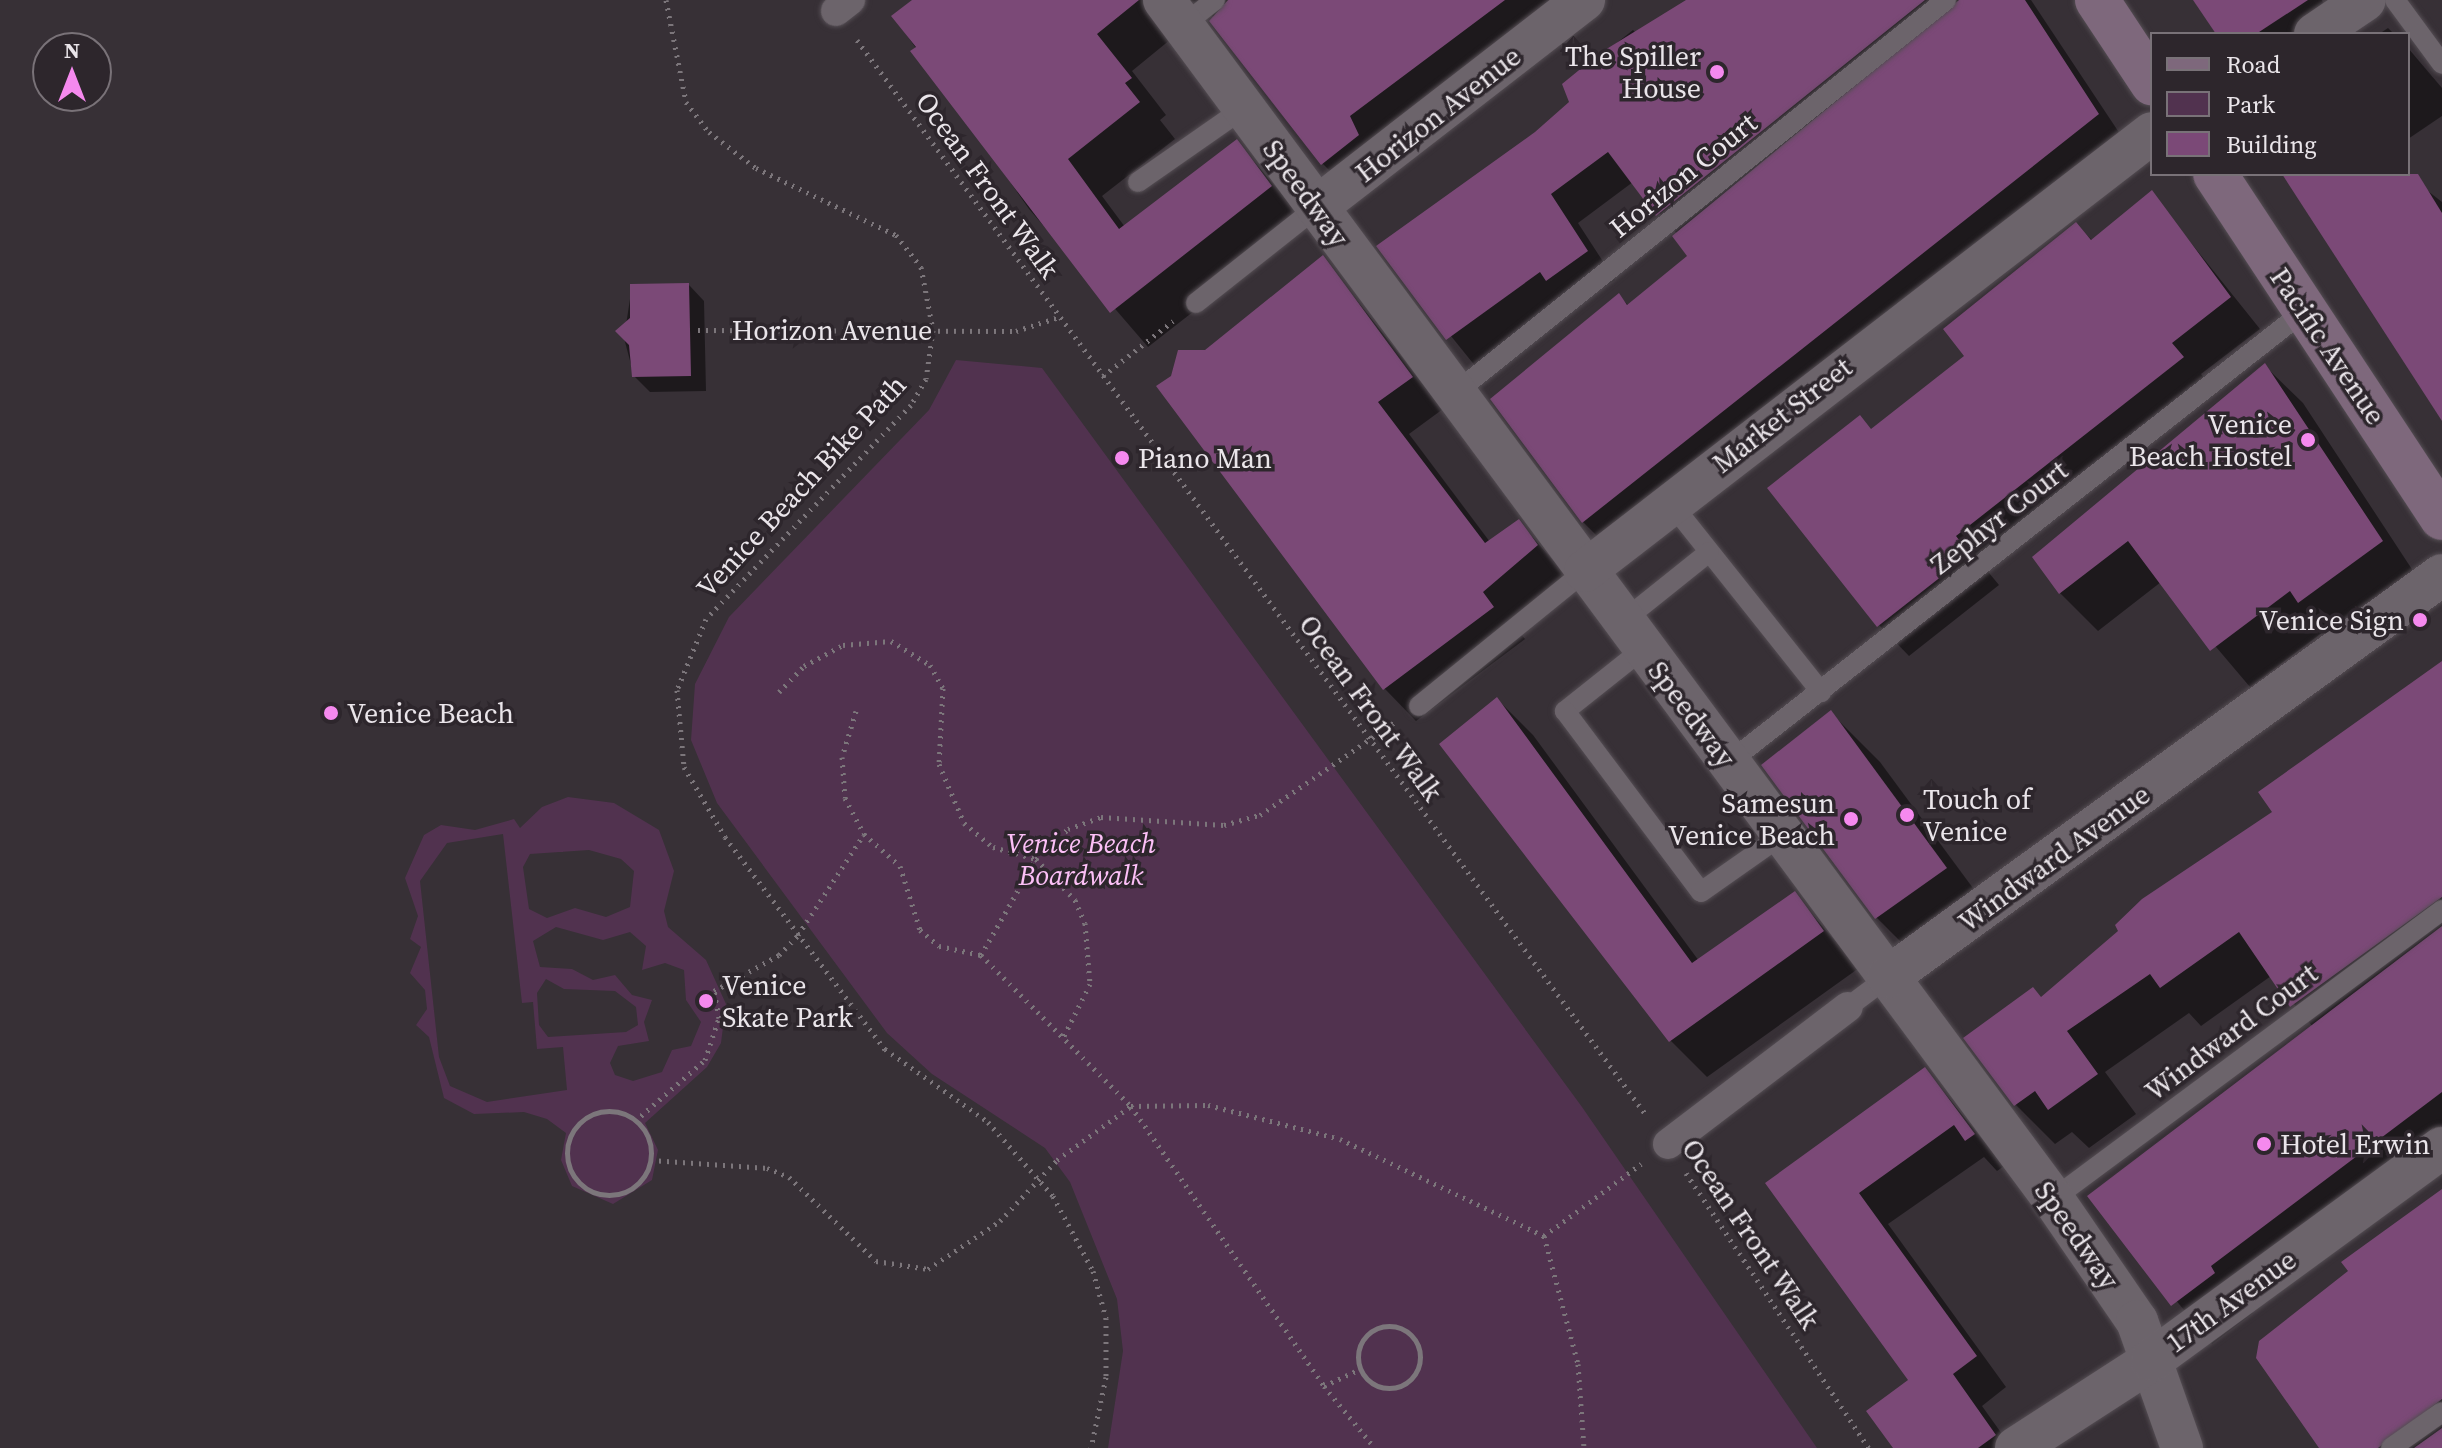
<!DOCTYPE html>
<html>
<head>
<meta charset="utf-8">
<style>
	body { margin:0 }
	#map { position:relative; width:2442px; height:1448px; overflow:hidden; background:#373036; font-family:"Source Serif 4",serif }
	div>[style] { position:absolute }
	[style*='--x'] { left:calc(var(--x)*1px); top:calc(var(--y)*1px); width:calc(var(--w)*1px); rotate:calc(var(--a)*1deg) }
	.green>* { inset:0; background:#51324f }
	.shadow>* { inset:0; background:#0007 }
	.building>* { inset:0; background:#7b4977 }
	.path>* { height:5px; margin-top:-2.5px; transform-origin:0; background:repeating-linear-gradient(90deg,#7c767b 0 2px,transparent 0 8px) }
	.path>.ring { margin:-2.5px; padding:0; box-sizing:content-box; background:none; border:5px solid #7c767b; border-radius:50% }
	.roads { filter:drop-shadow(0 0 2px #544d53) drop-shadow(0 0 2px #544d53) }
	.service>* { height:20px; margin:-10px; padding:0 10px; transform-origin:10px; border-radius:10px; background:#6c646b }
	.pedestrian>* { height:30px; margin:-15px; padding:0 15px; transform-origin:15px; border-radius:15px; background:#6c646b }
	.minor>* { height:42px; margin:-21px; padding:0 21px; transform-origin:21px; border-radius:21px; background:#6c646b }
	.secondary>* { height:44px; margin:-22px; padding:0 22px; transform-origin:22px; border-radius:22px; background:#7e687c }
	.dots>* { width:22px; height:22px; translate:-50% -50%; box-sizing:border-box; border:4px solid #2d262c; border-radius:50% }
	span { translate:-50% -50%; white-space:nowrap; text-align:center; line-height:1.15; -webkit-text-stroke:7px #2d262c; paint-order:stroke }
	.poi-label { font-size:28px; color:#eae5ea }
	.right { translate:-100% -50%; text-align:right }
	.left { translate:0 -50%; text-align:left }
	.street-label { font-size:28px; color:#eae5ea }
	.park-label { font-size:28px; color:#fcc0f7; font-style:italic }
	.legend { position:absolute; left:2150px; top:32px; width:260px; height:144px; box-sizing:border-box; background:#2d262c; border:2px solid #797278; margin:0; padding:10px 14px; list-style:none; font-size:24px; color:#eae5ea }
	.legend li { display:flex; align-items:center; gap:16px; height:40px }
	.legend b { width:40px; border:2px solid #797278 }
	.north { position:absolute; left:32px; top:32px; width:80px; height:80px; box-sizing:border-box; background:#2d262c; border:2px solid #797278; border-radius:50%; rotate:0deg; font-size:22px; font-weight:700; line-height:32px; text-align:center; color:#eae5ea }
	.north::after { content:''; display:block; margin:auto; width:28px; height:36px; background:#f589ee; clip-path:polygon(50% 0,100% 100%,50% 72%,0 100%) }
</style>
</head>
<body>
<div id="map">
	<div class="green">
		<div style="clip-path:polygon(956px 360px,1042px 368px,1582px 1107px,1817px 1448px,1108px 1448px,1123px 1351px,1117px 1299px,1070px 1182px,1045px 1148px,932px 1074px,887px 1033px,717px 803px,691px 740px,695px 684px,729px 617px,929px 410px)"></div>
		<div style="clip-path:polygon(evenodd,568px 797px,614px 803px,659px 830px,674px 871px,664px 911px,668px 927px,706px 960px,726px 1004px,721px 1043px,707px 1067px,645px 1123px,658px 1150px,652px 1180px,613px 1204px,572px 1186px,561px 1160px,566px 1133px,547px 1119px,524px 1112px,474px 1114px,444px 1098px,429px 1037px,416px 1025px,427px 1009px,425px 990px,410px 973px,421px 947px,410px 939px,418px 916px,405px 878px,424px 835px,441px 825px,475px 830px,514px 819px,520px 828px,542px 807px,568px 797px,503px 834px,522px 1003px,533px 1002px,537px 1049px,563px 1047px,567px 1090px,487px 1102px,450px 1086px,439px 1057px,420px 881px,447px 843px,503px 834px,568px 797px,589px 850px,621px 859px,634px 871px,630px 907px,606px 917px,575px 908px,547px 918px,529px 909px,523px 867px,530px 854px,589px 850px,568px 797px,556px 927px,603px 940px,630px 932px,646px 946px,642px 970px,665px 963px,684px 970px,686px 1000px,701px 1022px,691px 1046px,672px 1050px,662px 1072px,633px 1081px,615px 1075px,610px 1063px,618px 1046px,649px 1041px,644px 1022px,652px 1000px,632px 995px,615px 975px,593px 980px,572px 969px,540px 967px,533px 941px,556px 927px,568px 797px,546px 979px,564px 989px,615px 991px,636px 1007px,638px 1025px,626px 1032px,548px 1037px,539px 1025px,537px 993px,546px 979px)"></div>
	</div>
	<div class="shadow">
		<div style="clip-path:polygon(915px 0,1600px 0,1359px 200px,1323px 164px,1211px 14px,1176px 35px,1132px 71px,1166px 115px,1160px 120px,1175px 139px,1102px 196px,1125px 227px,1237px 142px,1307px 223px,1148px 347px,1029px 209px,894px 17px)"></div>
		<div style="clip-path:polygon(1689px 0,2031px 0,2126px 143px,1611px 550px,1583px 522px,1619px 296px,1629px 306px,1690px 257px,1677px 234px,1633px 182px,1578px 223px,1615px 280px,1476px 367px,1379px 247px,1536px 134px,1572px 103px,1564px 85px,1633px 30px,1640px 37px)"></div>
		<div style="clip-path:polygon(2196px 0,2322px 0,2334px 34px,2219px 34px)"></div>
		<div style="clip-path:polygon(2388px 28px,2394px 34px,2379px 34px)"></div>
		<div style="clip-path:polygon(2408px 48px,2442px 88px,2442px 116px,2408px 139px)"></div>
		<div style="clip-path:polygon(2284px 174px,2406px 174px,2442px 202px,2442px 417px)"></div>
		<div style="clip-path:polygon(2151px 193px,2260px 329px,2201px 374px,2213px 388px,1985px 568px,1999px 585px,1909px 656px,1879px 625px,1872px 431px,1967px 356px,2076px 225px,2093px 241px)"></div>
		<div style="clip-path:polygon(1323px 258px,1443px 409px,1409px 434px,1490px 542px,1518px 521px,1568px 577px,1513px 625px,1525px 639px,1416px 721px,1385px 689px,1159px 387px)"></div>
		<div style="clip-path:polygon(689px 285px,704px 301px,706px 391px,650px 392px,634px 376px,624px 338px,632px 286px)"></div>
		<div style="clip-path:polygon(2265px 366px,2303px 403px,2419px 580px,2337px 639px,2327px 629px,2250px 687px,2161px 582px,2098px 631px,2060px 593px)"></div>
		<div style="clip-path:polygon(2442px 678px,2442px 1161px,2249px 1307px,2253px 1313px,2212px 1344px,2090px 1196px,2313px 1027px,2271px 976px,2201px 1026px,2189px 1013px,2105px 1072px,2136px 1114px,2089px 1148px,2072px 1132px,2055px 1144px,2016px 1105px,2042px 999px)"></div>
		<div style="clip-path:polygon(1497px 699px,1533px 735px,1699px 961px,1794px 894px,1859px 968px,1707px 1077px,1671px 1041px,1442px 744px)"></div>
		<div style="clip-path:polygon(1831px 713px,1880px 762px,1995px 918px,1926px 967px,1877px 918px)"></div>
		<div style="clip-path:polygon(1925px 1069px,2004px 1166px,1997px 1171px,1984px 1157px,1888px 1224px,2006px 1387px,1982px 1406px,2012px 1448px,1895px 1448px,1911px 1381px,1768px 1184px)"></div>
		<div style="clip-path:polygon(2442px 1191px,2442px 1448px,2322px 1448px,2351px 1271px)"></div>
	</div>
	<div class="building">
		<div style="clip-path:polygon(912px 0,1139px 0,1097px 34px,1132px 78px,1125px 83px,1140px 102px,1068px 159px,1119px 229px,1237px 139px,1272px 186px,1110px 313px,910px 51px,916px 47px,891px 16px)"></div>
		<div style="clip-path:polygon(1228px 0,1505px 0,1350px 116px,1359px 135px,1321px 165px,1209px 21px)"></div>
		<div style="clip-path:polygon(1686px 0,1925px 0,1656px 216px,1608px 152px,1551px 194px,1588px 251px,1546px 281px,1540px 272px,1446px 340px,1376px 246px,1535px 132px,1569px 102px,1562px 84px,1600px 53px)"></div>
		<div style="clip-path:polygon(1959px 0,2025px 0,2099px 114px,1582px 523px,1490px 399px,1619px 293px,1627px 305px,1687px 256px,1672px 236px)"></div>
		<div style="clip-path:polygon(2193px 0,2308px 0,2256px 34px,2216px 34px)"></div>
		<div style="clip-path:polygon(2282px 174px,2418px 174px,2442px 213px,2442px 421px)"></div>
		<div style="clip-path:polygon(2152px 190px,2231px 297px,2172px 343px,2184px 357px,1956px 536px,1970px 554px,1877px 627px,1767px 488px,1860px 415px,1871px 429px,1964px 356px,1943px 329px,2076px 222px,2091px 240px)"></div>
		<div style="clip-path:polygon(1323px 255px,1413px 377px,1378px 402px,1485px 543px,1519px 519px,1538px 545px,1483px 592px,1494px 607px,1383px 690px,1156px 386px,1171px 376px,1178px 350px,1205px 350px)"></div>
		<div style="clip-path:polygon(689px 283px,691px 376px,632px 377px,629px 345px,615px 331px,630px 318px,630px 284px)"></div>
		<div style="clip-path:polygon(2265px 363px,2383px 541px,2298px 603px,2290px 591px,2210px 651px,2128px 541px,2059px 594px,2032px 557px)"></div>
		<div style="clip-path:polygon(2442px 661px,2442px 897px,2290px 1007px,2239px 932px,2160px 988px,2150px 974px,2067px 1031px,2098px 1074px,2048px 1110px,2035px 1091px,2014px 1106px,1963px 1038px,2033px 987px,2041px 997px,2118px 931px,2115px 925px,2142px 899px,2272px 812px,2258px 792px)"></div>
		<div style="clip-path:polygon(1497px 697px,1692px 963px,1795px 891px,1824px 931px,1669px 1042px,1439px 744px)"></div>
		<div style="clip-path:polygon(1831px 710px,1947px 868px,1875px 919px,1761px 765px)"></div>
		<div style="clip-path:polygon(2442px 926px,2442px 1092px,2211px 1266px,2215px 1273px,2171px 1306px,2087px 1196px)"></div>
		<div style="clip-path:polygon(1925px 1067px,1975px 1134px,1965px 1141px,1954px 1125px,1859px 1193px,1977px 1356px,1953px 1374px,1996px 1435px,1978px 1448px,1893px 1448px,1866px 1411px,1908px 1380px,1765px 1183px)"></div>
		<div style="clip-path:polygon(2442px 1189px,2442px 1399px,2378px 1448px,2319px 1448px,2256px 1358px,2259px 1341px,2348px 1271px,2341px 1262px)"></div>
		<div style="clip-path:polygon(2442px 1428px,2442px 1448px,2414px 1448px)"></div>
	</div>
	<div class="path">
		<div style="--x:666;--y:0;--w:104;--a:78.9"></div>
		<div style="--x:686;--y:102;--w:38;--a:53"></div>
		<div style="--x:709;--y:132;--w:59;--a:37.5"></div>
		<div style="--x:756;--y:168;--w:155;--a:25.6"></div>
		<div style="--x:896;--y:235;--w:41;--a:52"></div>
		<div style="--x:921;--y:267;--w:64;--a:79.2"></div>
		<div style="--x:933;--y:330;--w:49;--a:98.1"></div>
		<div style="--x:926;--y:379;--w:30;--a:120"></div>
		<div style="--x:911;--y:405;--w:296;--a:133.8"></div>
		<div style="--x:706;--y:619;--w:77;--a:112.2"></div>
		<div style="--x:677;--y:690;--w:77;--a:84.8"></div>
		<div style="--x:684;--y:767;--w:81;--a:59.6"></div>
		<div style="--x:725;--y:837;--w:266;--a:53"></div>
		<div style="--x:885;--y:1049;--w:126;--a:35.3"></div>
		<div style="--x:988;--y:1122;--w:98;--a:48.7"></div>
		<div style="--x:1053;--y:1196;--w:85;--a:61.9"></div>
		<div style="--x:1093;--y:1271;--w:49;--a:74.5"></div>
		<div style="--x:1106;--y:1318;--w:59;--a:90"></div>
		<div style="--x:1106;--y:1377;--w:73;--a:101.9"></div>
		<div style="--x:857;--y:40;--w:1333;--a:53.72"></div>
		<div style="--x:698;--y:330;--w:318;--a:0.2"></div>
		<div style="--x:1016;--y:331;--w:45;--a:-18"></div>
		<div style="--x:1103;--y:376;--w:89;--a:-38.2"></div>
		<div style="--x:779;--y:692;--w:36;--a:-46"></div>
		<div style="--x:804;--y:666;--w:44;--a:-28.3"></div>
		<div style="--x:843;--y:645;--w:48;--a:-4.8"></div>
		<div style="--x:891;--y:641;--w:46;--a:31.6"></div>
		<div style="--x:930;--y:665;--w:26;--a:61"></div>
		<div style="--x:943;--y:688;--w:76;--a:93"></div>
		<div style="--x:939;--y:764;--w:64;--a:67"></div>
		<div style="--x:964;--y:823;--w:38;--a:40"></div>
		<div style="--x:993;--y:847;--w:45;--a:15.6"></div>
		<div style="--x:1036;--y:859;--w:57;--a:46.4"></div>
		<div style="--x:1075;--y:900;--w:25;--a:67"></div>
		<div style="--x:1085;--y:923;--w:61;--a:85.3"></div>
		<div style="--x:1090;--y:984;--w:60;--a:116.6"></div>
		<div style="--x:856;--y:711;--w:48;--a:106.9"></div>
		<div style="--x:842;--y:757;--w:41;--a:85.8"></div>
		<div style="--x:845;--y:798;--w:41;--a:62.2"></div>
		<div style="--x:864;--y:834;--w:48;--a:41.6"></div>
		<div style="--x:900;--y:866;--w:67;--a:72.6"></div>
		<div style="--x:920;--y:930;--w:25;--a:40"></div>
		<div style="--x:939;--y:946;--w:43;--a:12.1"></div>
		<div style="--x:981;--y:955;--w:213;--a:45.2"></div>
		<div style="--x:1131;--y:1106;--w:340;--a:55.4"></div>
		<div style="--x:1324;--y:1386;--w:80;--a:50.6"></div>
		<div style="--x:981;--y:955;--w:111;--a:-60.2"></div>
		<div style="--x:1036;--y:859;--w:44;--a:-43.2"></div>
		<div style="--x:1068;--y:829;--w:35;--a:-20"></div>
		<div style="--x:1101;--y:817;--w:123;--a:3.7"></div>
		<div style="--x:1224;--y:825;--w:37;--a:-16"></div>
		<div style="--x:1260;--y:815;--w:164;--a:-34.6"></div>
		<div class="ring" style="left:567px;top:1111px;width:79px;height:79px"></div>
		<div style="--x:635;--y:1121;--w:93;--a:-41.1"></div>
		<div style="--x:705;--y:1060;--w:44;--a:-71.6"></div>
		<div style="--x:719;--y:1018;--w:27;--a:-100"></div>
		<div style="--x:714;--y:991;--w:74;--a:-29"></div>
		<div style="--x:779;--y:955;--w:28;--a:-46"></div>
		<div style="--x:798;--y:935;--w:121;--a:-56.8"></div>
		<div style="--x:651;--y:1160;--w:116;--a:3.9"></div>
		<div style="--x:767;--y:1168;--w:24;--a:22"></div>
		<div style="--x:789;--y:1177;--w:121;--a:44"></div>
		<div style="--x:876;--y:1261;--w:53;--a:8.7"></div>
		<div style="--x:928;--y:1269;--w:87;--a:-33.7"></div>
		<div style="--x:1000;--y:1221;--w:83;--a:-46.9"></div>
		<div style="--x:1057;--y:1160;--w:92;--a:-36.1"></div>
		<div style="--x:1131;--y:1106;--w:77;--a:-0.7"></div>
		<div style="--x:1208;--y:1105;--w:136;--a:14.4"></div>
		<div style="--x:1340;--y:1139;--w:226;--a:25.4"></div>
		<div style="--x:1544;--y:1236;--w:121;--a:-36.6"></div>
		<div style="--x:1686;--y:1173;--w:330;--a:56.4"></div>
		<div style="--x:1544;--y:1236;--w:132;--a:75.1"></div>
		<div style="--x:1578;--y:1364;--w:84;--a:85.9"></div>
		<div class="ring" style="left:1358px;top:1326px;width:57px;height:57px"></div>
		<div style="--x:1324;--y:1386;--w:40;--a:-25"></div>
	</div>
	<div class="roads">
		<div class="service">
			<div style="--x:2395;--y:0;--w:79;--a:53.7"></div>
			<div style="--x:1182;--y:26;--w:42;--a:-38.2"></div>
			<div style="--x:1138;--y:182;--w:129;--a:-34.9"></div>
			<div style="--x:1196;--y:303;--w:154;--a:-38.4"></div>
			<div style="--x:1455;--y:393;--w:629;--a:-38.67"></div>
			<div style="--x:1670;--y:502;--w:243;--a:51.5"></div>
			<div style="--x:1623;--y:621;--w:110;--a:-38.7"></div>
			<div style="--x:1643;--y:649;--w:100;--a:141.5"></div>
			<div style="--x:1565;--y:711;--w:226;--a:53.1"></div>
			<div style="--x:1701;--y:892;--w:99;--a:-35.1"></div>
			<div style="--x:1419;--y:706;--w:214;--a:-39.1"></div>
			<div style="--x:1728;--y:763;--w:731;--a:-38.11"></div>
			<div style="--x:1848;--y:1007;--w:50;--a:-36.9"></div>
			<div style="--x:2053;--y:1199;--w:485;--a:-36.6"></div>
			<div style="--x:2391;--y:1448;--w:62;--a:-35.2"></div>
		</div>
		<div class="pedestrian">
			<div style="--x:836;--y:11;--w:18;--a:-38"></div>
			<div style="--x:1668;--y:1144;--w:226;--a:-37.3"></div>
		</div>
		<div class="minor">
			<div style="--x:1164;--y:0;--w:1493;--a:53.44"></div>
			<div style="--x:2053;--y:1199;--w:148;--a:55.5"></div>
			<div style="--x:2137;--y:1321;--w:135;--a:70.5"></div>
			<div style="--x:2315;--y:34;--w:60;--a:-34.2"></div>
			<div style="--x:1317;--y:207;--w:338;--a:-37.8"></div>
			<div style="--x:1585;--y:571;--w:716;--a:-37.69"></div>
			<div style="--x:1888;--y:977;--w:684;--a:-35.97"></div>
			<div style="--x:2016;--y:1448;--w:162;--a:-32.9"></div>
			<div style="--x:2152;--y:1360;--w:359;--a:-36.2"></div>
		</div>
		<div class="secondary">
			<div style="--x:2097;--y:0;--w:100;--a:56.5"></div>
			<div style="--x:2215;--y:174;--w:412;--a:56.6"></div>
		</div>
	</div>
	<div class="dots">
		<div style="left:1717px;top:72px;background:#f589ee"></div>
		<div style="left:2308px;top:440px;background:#f589ee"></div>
		<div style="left:1122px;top:458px;background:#f589ee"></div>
		<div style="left:2420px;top:620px;background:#f589ee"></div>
		<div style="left:331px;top:713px;background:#f589ee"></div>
		<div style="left:1907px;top:815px;background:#f589ee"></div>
		<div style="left:1851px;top:819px;background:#f589ee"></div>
		<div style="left:706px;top:1001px;background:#f589ee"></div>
		<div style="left:2264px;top:1144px;background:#f589ee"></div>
	</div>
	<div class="poi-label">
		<span class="right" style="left:1701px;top:72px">The Spiller<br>House</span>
		<span class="right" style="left:2292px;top:440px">Venice<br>Beach Hostel</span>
		<span class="left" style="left:1138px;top:458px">Piano Man</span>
		<span class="right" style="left:2404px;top:620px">Venice Sign</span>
		<span class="left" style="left:347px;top:713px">Venice Beach</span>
		<span class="left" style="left:1923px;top:815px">Touch of<br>Venice</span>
		<span class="right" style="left:1835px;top:819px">Samesun<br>Venice Beach</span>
		<span class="left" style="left:722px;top:1001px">Venice<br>Skate Park</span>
		<span class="left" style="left:2280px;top:1144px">Hotel Erwin</span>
	</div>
	<div class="street-label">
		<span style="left:1438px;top:114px;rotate:-38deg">Horizon Avenue</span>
		<span style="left:1683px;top:175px;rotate:-39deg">Horizon Court</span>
		<span style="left:988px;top:185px;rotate:54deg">Ocean Front Walk</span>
		<span style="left:1306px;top:193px;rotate:54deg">Speedway</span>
		<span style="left:832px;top:330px">Horizon Avenue</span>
		<span style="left:2328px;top:346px;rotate:56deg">Pacific Avenue</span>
		<span style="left:1782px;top:415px;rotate:-38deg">Market Street</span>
		<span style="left:801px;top:486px;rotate:-47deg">Venice Beach Bike Path</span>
		<span style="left:1999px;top:517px;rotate:-38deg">Zephyr Court</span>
		<span style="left:1371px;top:708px;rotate:54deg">Ocean Front Walk</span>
		<span style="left:1692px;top:714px;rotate:53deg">Speedway</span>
		<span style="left:2054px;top:858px;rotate:-36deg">Windward Avenue</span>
		<span style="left:2231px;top:1032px;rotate:-37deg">Windward Court</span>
		<span style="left:1751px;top:1234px;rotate:56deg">Ocean Front Walk</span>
		<span style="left:2077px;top:1235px;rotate:55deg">Speedway</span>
		<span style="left:2231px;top:1301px;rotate:-36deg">17th Avenue</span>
	</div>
	<div class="park-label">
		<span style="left:1081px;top:859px">Venice Beach<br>Boardwalk</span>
	</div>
	<ul class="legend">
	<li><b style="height:10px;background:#7e687c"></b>Road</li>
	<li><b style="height:22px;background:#51324f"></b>Park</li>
	<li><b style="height:22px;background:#7b4977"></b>Building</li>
	</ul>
	<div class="north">N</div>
</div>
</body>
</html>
